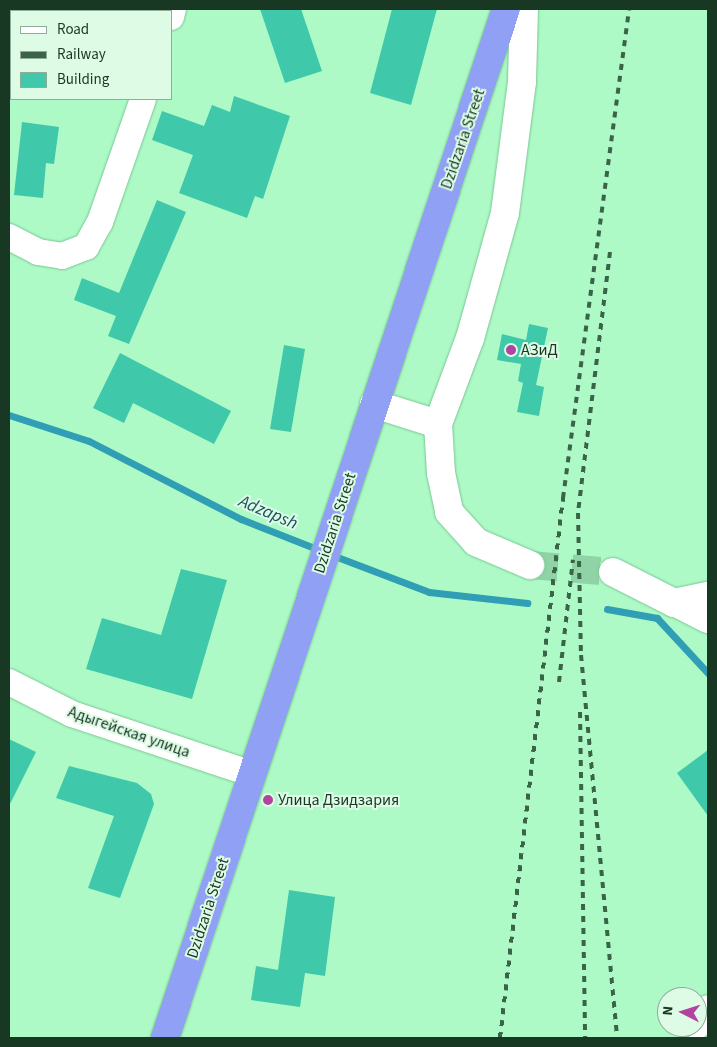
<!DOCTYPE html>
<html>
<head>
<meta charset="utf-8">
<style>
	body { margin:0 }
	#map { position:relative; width:717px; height:1047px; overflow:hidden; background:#adfac6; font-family:"Source Sans 3",sans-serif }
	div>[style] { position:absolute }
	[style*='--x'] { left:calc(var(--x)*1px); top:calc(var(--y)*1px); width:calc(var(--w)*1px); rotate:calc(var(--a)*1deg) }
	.stream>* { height:7px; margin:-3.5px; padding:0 3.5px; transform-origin:3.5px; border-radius:3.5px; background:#309eb4 }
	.building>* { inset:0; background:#3fc9aa }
	.secondary-tunnel>* { height:28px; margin-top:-14px; transform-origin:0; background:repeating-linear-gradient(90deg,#8fd3a6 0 28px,transparent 0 42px) }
	.roads { filter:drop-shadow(0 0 1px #7bc694) drop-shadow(0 0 1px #7bc694) }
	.street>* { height:26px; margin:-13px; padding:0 13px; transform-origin:13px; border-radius:13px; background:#fff }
	.secondary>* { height:28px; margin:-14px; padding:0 14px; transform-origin:14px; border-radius:14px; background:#fff }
	.highway>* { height:28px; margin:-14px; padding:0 14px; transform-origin:14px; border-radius:14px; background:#90a1f5 }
	.rail>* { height:4px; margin-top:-2px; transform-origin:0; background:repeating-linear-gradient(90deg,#3a6348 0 6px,transparent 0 12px) }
	.dots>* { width:14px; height:14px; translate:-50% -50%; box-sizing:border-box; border:2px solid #defbe6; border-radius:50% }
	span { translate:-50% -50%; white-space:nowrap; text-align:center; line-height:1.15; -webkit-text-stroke:4px #defbe6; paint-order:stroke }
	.street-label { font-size:16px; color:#193824 }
	.poi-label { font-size:16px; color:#193824 }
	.left { translate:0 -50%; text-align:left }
	.water-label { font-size:18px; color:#18535f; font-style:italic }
	.frame { position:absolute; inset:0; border:10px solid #193824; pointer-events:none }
	.legend { position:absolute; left:10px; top:10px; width:162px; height:90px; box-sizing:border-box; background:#defbe6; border:1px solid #8fad98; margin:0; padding:6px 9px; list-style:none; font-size:15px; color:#193824 }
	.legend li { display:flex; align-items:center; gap:10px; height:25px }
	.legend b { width:25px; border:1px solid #8fad98 }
	.north { position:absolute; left:657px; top:987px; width:50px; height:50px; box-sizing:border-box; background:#defbe6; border:1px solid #8fad98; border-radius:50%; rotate:275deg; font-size:14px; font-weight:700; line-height:20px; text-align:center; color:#193824 }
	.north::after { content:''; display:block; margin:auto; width:18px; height:22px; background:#b243a1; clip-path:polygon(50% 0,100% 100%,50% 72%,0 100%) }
</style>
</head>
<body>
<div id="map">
	<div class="stream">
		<div style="--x:9;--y:415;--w:84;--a:18"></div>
		<div style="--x:89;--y:441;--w:171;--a:27.2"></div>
		<div style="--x:241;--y:519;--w:87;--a:21.6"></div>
		<div style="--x:332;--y:555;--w:104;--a:20.9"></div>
		<div style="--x:429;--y:592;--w:99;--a:6.4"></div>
		<div style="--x:607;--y:609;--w:51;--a:10.2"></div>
		<div style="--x:657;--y:618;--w:75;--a:47.2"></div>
	</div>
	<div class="building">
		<div style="clip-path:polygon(260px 9px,301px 9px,322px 71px,285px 83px)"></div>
		<div style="clip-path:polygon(392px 9px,437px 9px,411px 105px,370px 93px)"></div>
		<div style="clip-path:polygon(234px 96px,290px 116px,263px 199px,255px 196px,247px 218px,179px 193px,193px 155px,152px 140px,162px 111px,204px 126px,212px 105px,230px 112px)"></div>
		<div style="clip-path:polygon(22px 122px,59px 127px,54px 164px,46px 163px,43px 198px,14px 195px)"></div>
		<div style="clip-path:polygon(157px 200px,186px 212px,129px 344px,108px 336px,116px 316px,74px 300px,82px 278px,119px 293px)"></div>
		<div style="clip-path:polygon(529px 324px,548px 328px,536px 385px,544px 387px,539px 416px,517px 412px,523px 383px,518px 381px,521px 364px,497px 360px,502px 334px,526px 340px)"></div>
		<div style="clip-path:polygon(284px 345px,305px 349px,291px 432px,270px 429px)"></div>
		<div style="clip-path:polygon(120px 353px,231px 411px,214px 444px,133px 403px,124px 423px,93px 408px)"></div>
		<div style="clip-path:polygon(181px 569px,227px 580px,192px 699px,86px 669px,102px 618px,161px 635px)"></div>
		<div style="clip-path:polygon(9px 739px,36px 752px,9px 806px)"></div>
		<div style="clip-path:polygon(708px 750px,708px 816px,677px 773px)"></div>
		<div style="clip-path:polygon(69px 766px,137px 783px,151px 794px,154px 804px,120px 898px,88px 888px,114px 816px,56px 798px)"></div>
		<div style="clip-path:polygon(289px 890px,335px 897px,325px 976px,305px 973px,300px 1007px,251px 1000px,256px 966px,278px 970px)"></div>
	</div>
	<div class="secondary-tunnel">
		<div style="--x:530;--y:565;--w:83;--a:4.8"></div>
	</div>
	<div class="roads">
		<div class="street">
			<div style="--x:171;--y:17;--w:8;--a:-76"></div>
			<div style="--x:9;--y:237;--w:33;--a:27"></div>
			<div style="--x:38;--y:252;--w:24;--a:9"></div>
			<div style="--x:62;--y:256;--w:26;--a:-21"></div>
			<div style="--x:86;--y:247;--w:29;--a:-61"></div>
			<div style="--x:100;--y:222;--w:130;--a:-70.7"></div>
			<div style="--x:674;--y:603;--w:38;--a:27"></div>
			<div style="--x:9;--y:682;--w:71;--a:26.9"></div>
			<div style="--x:72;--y:714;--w:190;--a:18.4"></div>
			<div style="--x:697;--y:1026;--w:11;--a:-80"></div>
			<div style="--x:699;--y:1015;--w:11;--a:-38"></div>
		</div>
		<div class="secondary">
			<div style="--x:524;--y:9;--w:73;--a:91.6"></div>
			<div style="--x:522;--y:82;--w:132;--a:97.4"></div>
			<div style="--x:505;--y:213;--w:130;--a:105.6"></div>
			<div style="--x:470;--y:338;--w:92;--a:110.4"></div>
			<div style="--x:438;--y:424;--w:49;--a:86.5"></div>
			<div style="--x:441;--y:473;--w:40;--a:78"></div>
			<div style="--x:449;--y:512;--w:40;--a:48"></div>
			<div style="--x:476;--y:542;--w:59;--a:23.1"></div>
			<div style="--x:374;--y:404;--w:67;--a:17.4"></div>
			<div style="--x:613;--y:572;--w:68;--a:26.9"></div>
			<div style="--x:674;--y:603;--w:35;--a:-12"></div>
		</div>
		<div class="highway">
			<div style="--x:165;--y:1038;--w:1084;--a:-71.67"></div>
		</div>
	</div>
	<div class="rail">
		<div style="--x:610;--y:252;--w:263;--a:97"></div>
		<div style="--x:578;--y:513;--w:142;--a:88.8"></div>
		<div style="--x:581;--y:655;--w:385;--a:84.6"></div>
		<div style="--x:559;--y:682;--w:123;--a:-83.5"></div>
		<div style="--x:580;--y:712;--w:326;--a:89.1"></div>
		<div style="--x:500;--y:1038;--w:544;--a:-83.35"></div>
		<div style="--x:563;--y:498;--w:493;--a:-82.3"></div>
	</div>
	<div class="dots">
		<div style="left:511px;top:350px;background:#b243a1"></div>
		<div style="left:268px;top:800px;background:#b243a1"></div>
	</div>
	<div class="street-label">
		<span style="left:463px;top:139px;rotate:-71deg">Dzidzaria Street</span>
		<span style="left:335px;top:523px;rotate:-72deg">Dzidzaria Street</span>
		<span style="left:129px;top:732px;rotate:19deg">Адыгейская улица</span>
		<span style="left:208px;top:908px;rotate:-72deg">Dzidzaria Street</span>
	</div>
	<div class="poi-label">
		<span class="left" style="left:521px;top:350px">АЗиД</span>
		<span class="left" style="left:278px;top:800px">Улица Дзидзария</span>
	</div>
	<div class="water-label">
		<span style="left:268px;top:513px;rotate:23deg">Adzapsh</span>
	</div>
	<div class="frame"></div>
	<ul class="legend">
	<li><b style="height:6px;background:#fff"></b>Road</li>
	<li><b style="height:6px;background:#3a6348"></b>Railway</li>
	<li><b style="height:14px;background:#3fc9aa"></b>Building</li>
	</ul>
	<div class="north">N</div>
</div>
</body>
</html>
